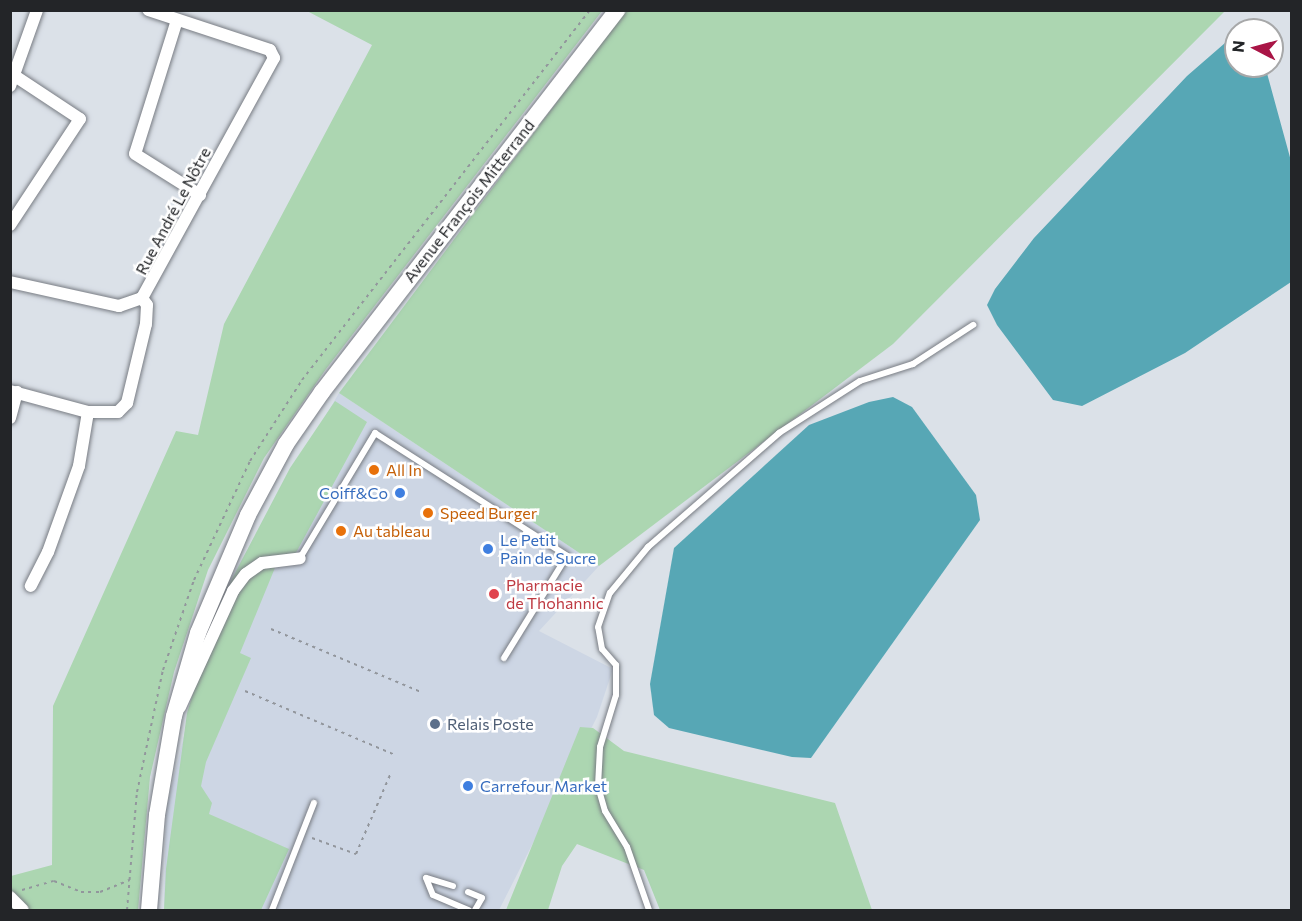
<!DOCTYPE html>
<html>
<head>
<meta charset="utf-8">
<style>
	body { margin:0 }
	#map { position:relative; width:1302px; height:921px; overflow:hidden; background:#dbe1e8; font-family:Commissioner,sans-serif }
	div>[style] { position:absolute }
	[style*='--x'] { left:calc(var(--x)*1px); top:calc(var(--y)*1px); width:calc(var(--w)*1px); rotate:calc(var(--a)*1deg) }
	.built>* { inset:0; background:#cdd6e4 }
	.green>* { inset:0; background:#acd6b1 }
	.water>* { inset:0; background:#57a7b5 }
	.path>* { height:2px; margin-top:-1px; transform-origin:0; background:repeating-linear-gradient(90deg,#92969c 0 3px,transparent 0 7.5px) }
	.roads { filter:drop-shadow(0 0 2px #787c83) drop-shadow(0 0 2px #787c83) }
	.service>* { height:6px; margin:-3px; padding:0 3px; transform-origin:3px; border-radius:3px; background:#fff }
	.minor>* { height:12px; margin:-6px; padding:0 6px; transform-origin:6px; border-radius:6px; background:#fff }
	.secondary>* { height:16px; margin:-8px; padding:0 8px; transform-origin:8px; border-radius:8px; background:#fff }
	.dots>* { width:16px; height:16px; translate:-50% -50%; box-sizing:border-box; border:3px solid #fff; border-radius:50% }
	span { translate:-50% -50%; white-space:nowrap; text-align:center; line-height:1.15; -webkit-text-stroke:5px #fff; paint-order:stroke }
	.street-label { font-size:16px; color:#232528 }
	.food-label { font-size:16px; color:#c56008 }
	.left { translate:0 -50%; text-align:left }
	.shop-label { font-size:16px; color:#366cbe }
	.right { translate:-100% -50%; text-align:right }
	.health-label { font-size:16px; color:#be3a42 }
	.service-label { font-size:16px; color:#4e5e75 }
	.frame { position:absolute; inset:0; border:12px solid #232528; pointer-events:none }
	.north { position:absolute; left:1224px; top:18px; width:60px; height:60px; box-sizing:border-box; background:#fff; border:2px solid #a7a8a9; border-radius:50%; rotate:276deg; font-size:16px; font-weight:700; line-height:24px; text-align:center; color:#232528 }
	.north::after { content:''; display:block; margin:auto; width:21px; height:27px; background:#a91546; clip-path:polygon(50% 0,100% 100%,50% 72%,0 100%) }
</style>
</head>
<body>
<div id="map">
	<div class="built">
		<div style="clip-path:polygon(339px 393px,599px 566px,539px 631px,613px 669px,597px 717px,499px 910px,164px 910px,166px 808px,218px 600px)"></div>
	</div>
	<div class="green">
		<div style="clip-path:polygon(307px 11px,602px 11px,326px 369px,264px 458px,208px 570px,174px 672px,150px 777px,138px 910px,11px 910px,11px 876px,52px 865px,53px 706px,176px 431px,198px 435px,224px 324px,372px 45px)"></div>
		<div style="clip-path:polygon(625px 11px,1225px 11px,893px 344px,599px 566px,339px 393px)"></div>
		<div style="clip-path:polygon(335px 401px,367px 422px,291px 562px,279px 558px,240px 653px,251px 658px,206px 762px,201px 786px,212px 803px,209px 814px,289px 849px,261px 910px,164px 910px,166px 869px,187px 713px,222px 598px,290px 468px)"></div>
		<div style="clip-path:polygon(580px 727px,593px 728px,624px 751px,835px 803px,872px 910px,660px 910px,644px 870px,577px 844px,562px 866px,548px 910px,506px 910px)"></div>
	</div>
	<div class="water">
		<div style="clip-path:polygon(1236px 42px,1236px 66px,1265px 66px,1291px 161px,1291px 282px,1185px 353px,1082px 406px,1053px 400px,997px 325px,987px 305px,995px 289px,1034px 238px,1187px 76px,1225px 43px)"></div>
		<div style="clip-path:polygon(893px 397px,912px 407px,976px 495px,980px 520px,811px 758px,792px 757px,669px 728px,654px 715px,650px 684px,674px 548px,809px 425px,869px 402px)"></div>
	</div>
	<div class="path">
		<div style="--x:271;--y:629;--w:163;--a:22.8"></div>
		<div style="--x:245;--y:691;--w:163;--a:23.1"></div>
		<div style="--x:312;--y:838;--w:47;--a:20"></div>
		<div style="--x:356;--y:854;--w:86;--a:-66.7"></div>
		<div style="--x:22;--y:890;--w:33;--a:-16"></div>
		<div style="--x:54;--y:881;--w:29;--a:22"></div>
		<div style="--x:81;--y:892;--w:19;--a:0"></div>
		<div style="--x:100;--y:892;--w:32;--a:-22"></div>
		<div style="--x:127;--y:910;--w:118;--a:-85.2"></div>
		<div style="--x:137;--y:792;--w:125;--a:-78"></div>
		<div style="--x:163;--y:670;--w:95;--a:-71"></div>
		<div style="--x:194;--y:580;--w:132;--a:-64.8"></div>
		<div style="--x:250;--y:461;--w:96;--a:-57.3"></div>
		<div style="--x:302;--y:380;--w:469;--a:-52.1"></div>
	</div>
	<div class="roads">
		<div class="service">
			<div style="--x:300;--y:558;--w:146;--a:-59"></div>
			<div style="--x:375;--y:433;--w:228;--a:32.6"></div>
			<div style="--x:567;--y:556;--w:120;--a:121.7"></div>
			<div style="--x:453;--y:886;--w:28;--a:-163"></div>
			<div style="--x:426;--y:878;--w:18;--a:68"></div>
			<div style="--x:433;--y:895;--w:39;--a:23"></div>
			<div style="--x:468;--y:892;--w:15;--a:23"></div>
			<div style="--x:482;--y:898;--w:14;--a:120"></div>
			<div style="--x:272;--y:910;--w:115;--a:-68.6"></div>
			<div style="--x:649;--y:910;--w:67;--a:-109.2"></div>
			<div style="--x:627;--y:847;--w:42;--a:-121.4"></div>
			<div style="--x:605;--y:811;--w:26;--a:-106"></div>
			<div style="--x:598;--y:786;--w:39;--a:-87"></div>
			<div style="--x:600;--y:747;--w:54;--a:-72.9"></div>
			<div style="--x:616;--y:695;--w:30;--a:-90"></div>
			<div style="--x:616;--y:665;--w:21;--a:-131"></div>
			<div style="--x:602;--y:649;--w:22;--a:-100"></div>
			<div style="--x:598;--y:627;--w:36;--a:-71"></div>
			<div style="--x:610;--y:593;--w:60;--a:-50.4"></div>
			<div style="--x:648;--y:547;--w:174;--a:-41"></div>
			<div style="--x:779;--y:433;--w:96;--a:-32.7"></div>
			<div style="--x:860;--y:381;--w:56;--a:-17.8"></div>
			<div style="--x:913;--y:364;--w:72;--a:-33"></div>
		</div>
		<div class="minor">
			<div style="--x:177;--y:20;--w:140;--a:107.4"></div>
			<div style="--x:135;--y:154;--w:77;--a:32.2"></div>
			<div style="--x:10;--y:86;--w:81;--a:-70.4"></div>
			<div style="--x:10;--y:225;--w:127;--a:-56.6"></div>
			<div style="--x:80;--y:119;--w:78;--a:-146.5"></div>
			<div style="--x:10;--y:282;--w:112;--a:12.4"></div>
			<div style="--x:119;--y:306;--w:24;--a:-19"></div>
			<div style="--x:142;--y:298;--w:274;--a:-61.2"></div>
			<div style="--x:274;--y:58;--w:9;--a:-117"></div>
			<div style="--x:270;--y:50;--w:128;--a:-161.8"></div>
			<div style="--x:10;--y:391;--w:81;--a:15.1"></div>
			<div style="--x:88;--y:412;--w:55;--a:99.5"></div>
			<div style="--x:79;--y:466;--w:91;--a:109.8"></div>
			<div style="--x:48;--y:552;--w:38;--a:117"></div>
			<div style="--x:88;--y:412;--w:30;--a:0"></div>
			<div style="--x:118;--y:412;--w:13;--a:-45"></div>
			<div style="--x:127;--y:403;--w:81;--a:-76.5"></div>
			<div style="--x:146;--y:324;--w:19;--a:-87"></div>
			<div style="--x:147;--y:305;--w:9;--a:-126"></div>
			<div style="--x:10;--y:418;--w:27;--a:-75"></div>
			<div style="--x:180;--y:707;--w:128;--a:-65.4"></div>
			<div style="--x:233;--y:591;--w:21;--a:-53"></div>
			<div style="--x:246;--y:574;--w:19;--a:-35"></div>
			<div style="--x:262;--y:563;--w:38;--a:-7"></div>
			<div style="--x:10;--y:897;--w:18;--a:45"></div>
		</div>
		<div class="secondary">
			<div style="--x:149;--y:910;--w:95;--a:-85.2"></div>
			<div style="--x:157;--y:815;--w:100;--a:-80.3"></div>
			<div style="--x:174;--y:716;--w:86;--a:-73.9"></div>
			<div style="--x:198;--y:633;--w:128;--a:-67"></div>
			<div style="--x:248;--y:515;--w:81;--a:-61.8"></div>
			<div style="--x:286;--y:444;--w:63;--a:-55.3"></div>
			<div style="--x:322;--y:392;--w:483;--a:-52.3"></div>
		</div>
	</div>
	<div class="dots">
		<div style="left:374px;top:470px;background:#e8710a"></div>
		<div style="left:400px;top:493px;background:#3f7fe0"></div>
		<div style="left:428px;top:513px;background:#e8710a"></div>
		<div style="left:341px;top:531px;background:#e8710a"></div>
		<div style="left:488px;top:549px;background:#3f7fe0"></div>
		<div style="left:494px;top:594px;background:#e0444e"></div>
		<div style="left:435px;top:724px;background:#5c6f8a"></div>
		<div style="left:468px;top:786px;background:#3f7fe0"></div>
	</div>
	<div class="street-label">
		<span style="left:469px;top:201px;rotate:-52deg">Avenue François Mitterrand</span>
		<span style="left:173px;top:211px;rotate:-62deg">Rue André Le Nôtre</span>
	</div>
	<div class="food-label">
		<span class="left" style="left:386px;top:470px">All In</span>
		<span class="left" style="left:440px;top:513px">Speed Burger</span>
		<span class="left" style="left:353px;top:531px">Au tableau</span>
	</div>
	<div class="shop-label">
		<span class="right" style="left:388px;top:493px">Coiff&amp;Co</span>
		<span class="left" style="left:500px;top:549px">Le Petit<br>Pain de Sucre</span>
		<span class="left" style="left:480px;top:786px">Carrefour Market</span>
	</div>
	<div class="health-label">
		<span class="left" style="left:506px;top:594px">Pharmacie<br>de Thohannic</span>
	</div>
	<div class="service-label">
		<span class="left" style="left:447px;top:724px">Relais Poste</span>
	</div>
	<div class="frame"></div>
	<div class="north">N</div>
</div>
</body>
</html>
